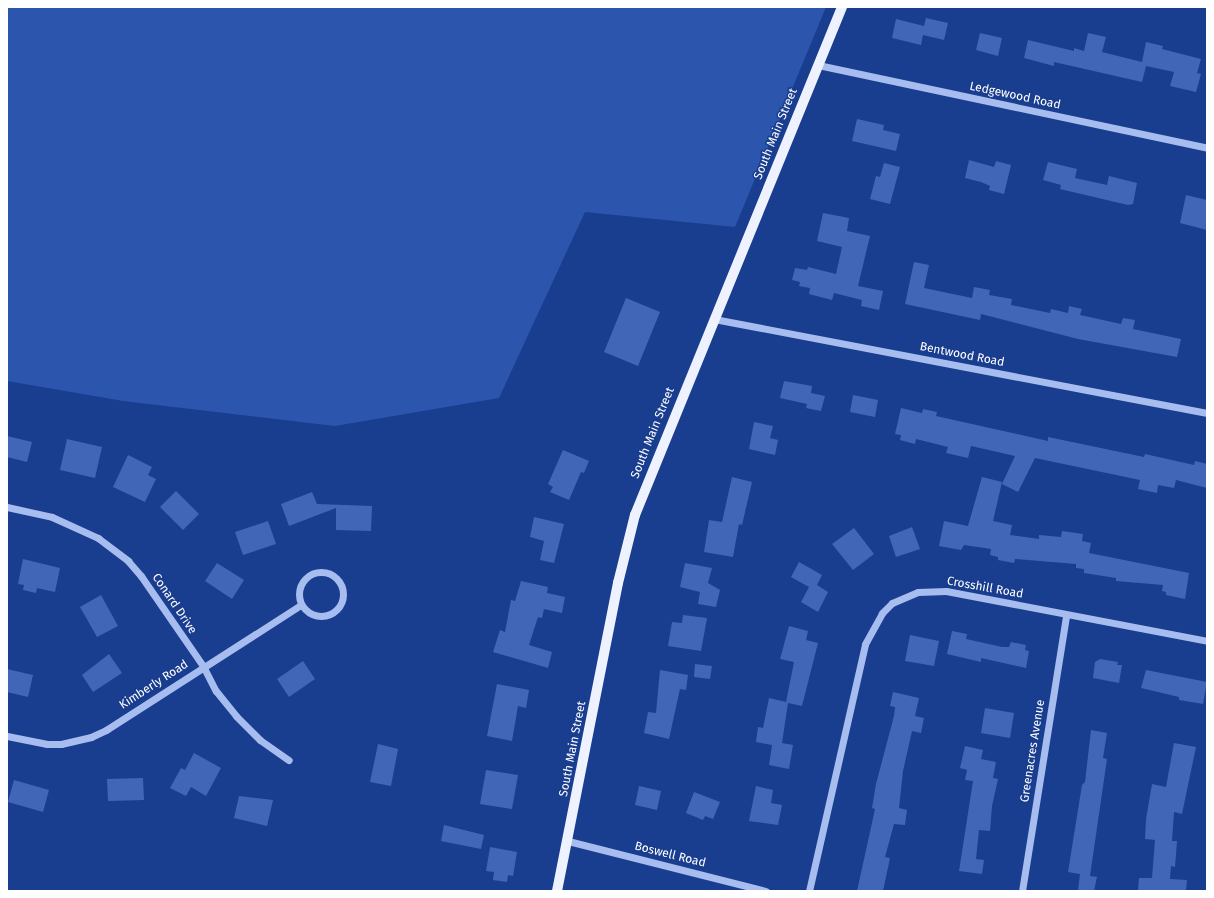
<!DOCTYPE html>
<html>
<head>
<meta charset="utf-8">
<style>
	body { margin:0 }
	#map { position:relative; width:1214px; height:898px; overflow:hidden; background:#193d8f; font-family:"Fira Sans",sans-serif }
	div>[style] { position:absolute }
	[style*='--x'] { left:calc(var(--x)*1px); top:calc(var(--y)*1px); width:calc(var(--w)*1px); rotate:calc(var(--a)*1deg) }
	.green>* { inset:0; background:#2c55ad }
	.building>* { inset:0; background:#4266b7 }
	.minor>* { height:7px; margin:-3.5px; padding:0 3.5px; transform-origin:3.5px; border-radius:3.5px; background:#a7bdef }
	.minor>.ring { margin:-3.5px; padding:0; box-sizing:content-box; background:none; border:7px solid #a7bdef; border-radius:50% }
	.major>* { height:10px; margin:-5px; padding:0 5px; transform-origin:5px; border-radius:5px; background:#eef2ff }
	span { translate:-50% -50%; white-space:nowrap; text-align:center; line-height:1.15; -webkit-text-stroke:3px #193d8f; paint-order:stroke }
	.street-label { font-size:12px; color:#fff }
	.frame { position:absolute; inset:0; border:8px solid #fff; pointer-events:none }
</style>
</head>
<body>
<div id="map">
	<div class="green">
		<div style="clip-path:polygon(7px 7px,826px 7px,735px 227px,585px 212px,499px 398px,335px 426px,123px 401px,7px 381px)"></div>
	</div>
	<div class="building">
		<div style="clip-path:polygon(926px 18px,948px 23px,944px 40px,923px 35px,921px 45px,892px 38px,896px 19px,924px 26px)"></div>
		<div style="clip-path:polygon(980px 33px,1002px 38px,998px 56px,976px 50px)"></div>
		<div style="clip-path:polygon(1088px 33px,1106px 37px,1102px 52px,1142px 62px,1146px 42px,1163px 46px,1162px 49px,1201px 59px,1197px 73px,1201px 74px,1196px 92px,1170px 86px,1174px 72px,1146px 66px,1142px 82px,1054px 62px,1054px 66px,1024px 58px,1028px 40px,1074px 51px,1074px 48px,1084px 51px)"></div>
		<div style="clip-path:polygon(857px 119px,884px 125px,883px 130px,900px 134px,896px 151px,852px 141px)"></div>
		<div style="clip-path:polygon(969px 160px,994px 167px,996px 161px,1011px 165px,1004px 194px,989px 190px,990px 186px,981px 182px,965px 178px)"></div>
		<div style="clip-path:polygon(1048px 162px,1077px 169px,1075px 178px,1107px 185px,1109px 176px,1137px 183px,1133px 204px,1128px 205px,1060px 189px,1061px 185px,1043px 180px)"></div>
		<div style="clip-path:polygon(884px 163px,900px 167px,890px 204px,870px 199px,876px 176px,880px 177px)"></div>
		<div style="clip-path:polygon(1186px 195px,1207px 200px,1207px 230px,1180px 223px)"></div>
		<div style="clip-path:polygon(823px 213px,849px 218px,847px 231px,870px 236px,858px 286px,883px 291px,879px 310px,861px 306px,862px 300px,834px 293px,832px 300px,809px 294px,810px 288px,799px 286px,800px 282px,792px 280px,795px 268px,807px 270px,808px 267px,836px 274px,842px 247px,817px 241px)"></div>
		<div style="clip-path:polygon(914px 262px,929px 265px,924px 288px,972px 298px,974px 287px,990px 290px,989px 295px,1012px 299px,1011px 305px,1050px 313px,1051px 309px,1068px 313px,1069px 306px,1082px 309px,1080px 315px,1121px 324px,1123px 318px,1135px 320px,1133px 329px,1181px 339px,1177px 357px,1078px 339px,981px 314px,980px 320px,905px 304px)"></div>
		<div style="clip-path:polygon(626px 298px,660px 312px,638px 366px,604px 352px)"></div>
		<div style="clip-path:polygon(784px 381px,812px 386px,811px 393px,825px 396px,821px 411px,806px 408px,807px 404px,780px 398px)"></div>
		<div style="clip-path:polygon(853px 395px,878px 400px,875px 417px,850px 412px)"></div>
		<div style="clip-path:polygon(901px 408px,922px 413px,923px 409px,937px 412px,936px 416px,1048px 441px,1048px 437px,1144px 457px,1145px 454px,1194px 465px,1195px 461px,1207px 464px,1207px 488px,1176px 480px,1174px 488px,1158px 485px,1157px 493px,1138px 489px,1140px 480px,1035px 458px,1018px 492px,1002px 484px,1015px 456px,971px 446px,968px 458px,946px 453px,948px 447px,916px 439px,915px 444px,900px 440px,901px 435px,895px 434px)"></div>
		<div style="clip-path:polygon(754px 422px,773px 426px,770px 438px,778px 440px,775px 455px,749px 449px)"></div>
		<div style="clip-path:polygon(7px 436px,32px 442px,27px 462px,7px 457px)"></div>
		<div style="clip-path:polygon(67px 439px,102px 447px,95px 478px,60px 470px)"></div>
		<div style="clip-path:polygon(563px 450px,589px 461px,584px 473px,581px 472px,569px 500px,550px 492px,553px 487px,548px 484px)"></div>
		<div style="clip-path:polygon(128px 455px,152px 467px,148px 475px,156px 479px,145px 502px,113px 487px)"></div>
		<div style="clip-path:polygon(732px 477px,752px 482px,742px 525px,739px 524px,733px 557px,704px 552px,709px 520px,722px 522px)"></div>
		<div style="clip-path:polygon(982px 477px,1002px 482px,993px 521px,1012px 525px,1010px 535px,1039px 539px,1039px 535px,1061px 537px,1062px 531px,1083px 534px,1082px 541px,1091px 543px,1089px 553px,1189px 573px,1185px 599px,1166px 595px,1166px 592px,1162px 591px,1163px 585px,1116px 581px,1116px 578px,1084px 573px,1084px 569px,1076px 568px,1076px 564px,1015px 559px,1014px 563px,998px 560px,998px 557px,990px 555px,991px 549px,964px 545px,961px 550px,939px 546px,944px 521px,968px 526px)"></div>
		<div style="clip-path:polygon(176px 491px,199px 514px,183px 530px,160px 507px)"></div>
		<div style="clip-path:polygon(312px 492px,317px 504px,372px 506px,371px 531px,336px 530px,336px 508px,289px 526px,281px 504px)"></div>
		<div style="clip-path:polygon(534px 517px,564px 524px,554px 563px,540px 560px,544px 541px,530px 537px)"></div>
		<div style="clip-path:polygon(268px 521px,276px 544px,243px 555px,235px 532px)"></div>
		<div style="clip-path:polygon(912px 527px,920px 549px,896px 557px,889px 536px)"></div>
		<div style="clip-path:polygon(854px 528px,874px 554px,853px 570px,832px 544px)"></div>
		<div style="clip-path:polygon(23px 559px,60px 568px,55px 592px,37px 588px,36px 593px,23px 590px,24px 585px,18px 584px)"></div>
		<div style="clip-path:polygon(799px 562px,822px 575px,817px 585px,828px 592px,818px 612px,801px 602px,809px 587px,791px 577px)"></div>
		<div style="clip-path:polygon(217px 563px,244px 580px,232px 599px,205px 581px)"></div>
		<div style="clip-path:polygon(685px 563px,712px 568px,708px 583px,720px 590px,716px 607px,698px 604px,700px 592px,680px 587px)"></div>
		<div style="clip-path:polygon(521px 581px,548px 587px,547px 593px,565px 597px,562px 613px,544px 609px,542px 618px,538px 617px,529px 645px,552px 652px,548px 668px,493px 652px,500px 630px,505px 632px,511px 600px,515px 601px)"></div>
		<div style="clip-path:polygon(101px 595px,118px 626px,97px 637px,80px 607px)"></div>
		<div style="clip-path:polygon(683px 615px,707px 618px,701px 651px,668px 646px,672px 622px,682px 623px)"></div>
		<div style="clip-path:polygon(789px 626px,808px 631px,806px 640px,818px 643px,802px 706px,788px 703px,782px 743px,793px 745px,789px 769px,769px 765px,772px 745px,756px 742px,758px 727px,763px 728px,769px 698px,786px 702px,794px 662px,780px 659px)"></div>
		<div style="clip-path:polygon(952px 631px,967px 634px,966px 639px,1002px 647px,1009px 647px,1011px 642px,1026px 645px,1025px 650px,1029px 651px,1026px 668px,981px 658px,981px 662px,947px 654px)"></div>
		<div style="clip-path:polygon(910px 635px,939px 641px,934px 666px,905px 661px)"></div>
		<div style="clip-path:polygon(109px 654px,122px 673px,93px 692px,82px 675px)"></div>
		<div style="clip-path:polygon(1100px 659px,1118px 662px,1117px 665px,1122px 665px,1119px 683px,1093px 678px,1095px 662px)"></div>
		<div style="clip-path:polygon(303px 661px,315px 679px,289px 697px,277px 679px)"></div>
		<div style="clip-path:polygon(695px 664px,712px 666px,710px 679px,694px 677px)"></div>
		<div style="clip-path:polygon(7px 669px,33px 675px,28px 697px,7px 692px)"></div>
		<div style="clip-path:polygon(660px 670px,688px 675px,686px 690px,680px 689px,669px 739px,644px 733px,648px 712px,656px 713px)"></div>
		<div style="clip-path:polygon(1146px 670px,1207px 682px,1203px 704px,1179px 700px,1179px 697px,1141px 688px)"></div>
		<div style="clip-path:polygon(497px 684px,529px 690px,526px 708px,518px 706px,512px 741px,487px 736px)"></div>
		<div style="clip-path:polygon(893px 692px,919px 698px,915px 716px,924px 718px,921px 733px,912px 731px,903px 771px,899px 808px,907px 810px,905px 825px,894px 824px,885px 857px,890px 858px,883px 891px,857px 891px,875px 809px,872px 808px,876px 784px,894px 716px,895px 707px,890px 706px)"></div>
		<div style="clip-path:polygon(985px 708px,1014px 713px,1010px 738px,981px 733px)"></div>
		<div style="clip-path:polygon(1091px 730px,1107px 733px,1103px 758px,1107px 759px,1090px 876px,1097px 877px,1094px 891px,1078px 891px,1080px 874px,1085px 875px,1068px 872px,1082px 785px,1085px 782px)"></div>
		<div style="clip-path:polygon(1174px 743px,1196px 747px,1182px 814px,1174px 812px,1172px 841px,1177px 841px,1175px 867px,1171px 866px,1170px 879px,1187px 880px,1186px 891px,1138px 890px,1139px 878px,1152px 878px,1155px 840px,1145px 839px,1146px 819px,1152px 784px,1166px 787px)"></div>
		<div style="clip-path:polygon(378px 744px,398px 749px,391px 786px,370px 782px)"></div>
		<div style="clip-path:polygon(965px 746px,983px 750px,981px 759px,996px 762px,993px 778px,998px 779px,992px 806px,990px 831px,979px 830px,976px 859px,984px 860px,982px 874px,959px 871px,973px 781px,965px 780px,967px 770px,960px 768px)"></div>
		<div style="clip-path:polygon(194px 753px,221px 768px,206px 796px,191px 787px,186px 796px,170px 788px,181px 768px,185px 770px)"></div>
		<div style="clip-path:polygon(486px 770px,518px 775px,512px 809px,480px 804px)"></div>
		<div style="clip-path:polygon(143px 778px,144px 800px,108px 801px,107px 779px)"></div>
		<div style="clip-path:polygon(14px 780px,49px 790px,43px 812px,8px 802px)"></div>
		<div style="clip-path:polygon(639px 786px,661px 791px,657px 810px,635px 805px)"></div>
		<div style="clip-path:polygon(756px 786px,773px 790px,771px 803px,782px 805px,778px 825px,749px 821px)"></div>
		<div style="clip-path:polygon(694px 792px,720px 802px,713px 819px,705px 816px,703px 820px,686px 813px)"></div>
		<div style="clip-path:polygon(239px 796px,273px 800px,267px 826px,234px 818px)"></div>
		<div style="clip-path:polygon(444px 825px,484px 835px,481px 849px,441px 841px)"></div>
		<div style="clip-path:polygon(490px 847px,517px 852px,513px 876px,508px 875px,507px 882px,493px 880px,494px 872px,486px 871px)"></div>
	</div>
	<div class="minor">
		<div style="--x:818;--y:65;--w:398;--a:12"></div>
		<div style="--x:714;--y:319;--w:502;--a:10.79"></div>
		<div style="--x:7;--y:507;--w:46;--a:12.5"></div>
		<div style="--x:52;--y:517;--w:51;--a:24.5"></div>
		<div style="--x:98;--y:538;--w:38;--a:37"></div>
		<div style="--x:128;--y:561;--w:20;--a:49"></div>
		<div style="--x:141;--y:576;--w:109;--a:55.4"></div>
		<div style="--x:203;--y:666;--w:28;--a:63"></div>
		<div style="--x:216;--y:691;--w:32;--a:51"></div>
		<div style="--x:236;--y:716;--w:34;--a:45"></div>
		<div style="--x:260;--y:740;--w:35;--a:35"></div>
		<div class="ring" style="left:299px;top:572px;width:37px;height:37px"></div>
		<div style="--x:7;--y:736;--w:41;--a:11.3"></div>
		<div style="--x:47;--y:744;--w:14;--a:0"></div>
		<div style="--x:61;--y:744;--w:31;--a:-13"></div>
		<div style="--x:91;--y:737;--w:17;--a:-25"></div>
		<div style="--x:106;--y:730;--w:232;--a:-32.7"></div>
		<div style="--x:568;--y:841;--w:204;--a:14.2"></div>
		<div style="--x:809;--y:891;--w:253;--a:-77.2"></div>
		<div style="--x:865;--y:644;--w:35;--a:-61"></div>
		<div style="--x:882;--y:613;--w:14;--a:-45"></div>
		<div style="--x:892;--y:603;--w:28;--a:-23"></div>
		<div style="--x:918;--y:592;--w:28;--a:-2"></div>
		<div style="--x:946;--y:591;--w:266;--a:10.8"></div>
		<div style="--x:1022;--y:891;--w:279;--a:-80.9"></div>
	</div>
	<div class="major">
		<div style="--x:557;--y:891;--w:314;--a:-78.8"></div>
		<div style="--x:618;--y:583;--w:70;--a:-76"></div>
		<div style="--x:635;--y:515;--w:549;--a:-67.83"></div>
	</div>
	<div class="street-label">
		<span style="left:1015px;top:96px;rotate:12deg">Ledgewood Road</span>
		<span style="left:776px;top:134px;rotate:-68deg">South Main Street</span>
		<span style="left:962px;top:355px;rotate:11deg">Bentwood Road</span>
		<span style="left:653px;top:433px;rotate:-68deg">South Main Street</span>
		<span style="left:985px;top:588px;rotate:10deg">Crosshill Road</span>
		<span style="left:174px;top:604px;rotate:56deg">Conard Drive</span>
		<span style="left:154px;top:685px;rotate:-33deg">Kimberly Road</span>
		<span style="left:573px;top:749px;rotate:-79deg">South Main Street</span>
		<span style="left:1033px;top:751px;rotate:-81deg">Greenacres Avenue</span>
		<span style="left:670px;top:855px;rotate:14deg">Boswell Road</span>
	</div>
	<div class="frame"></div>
</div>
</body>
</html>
